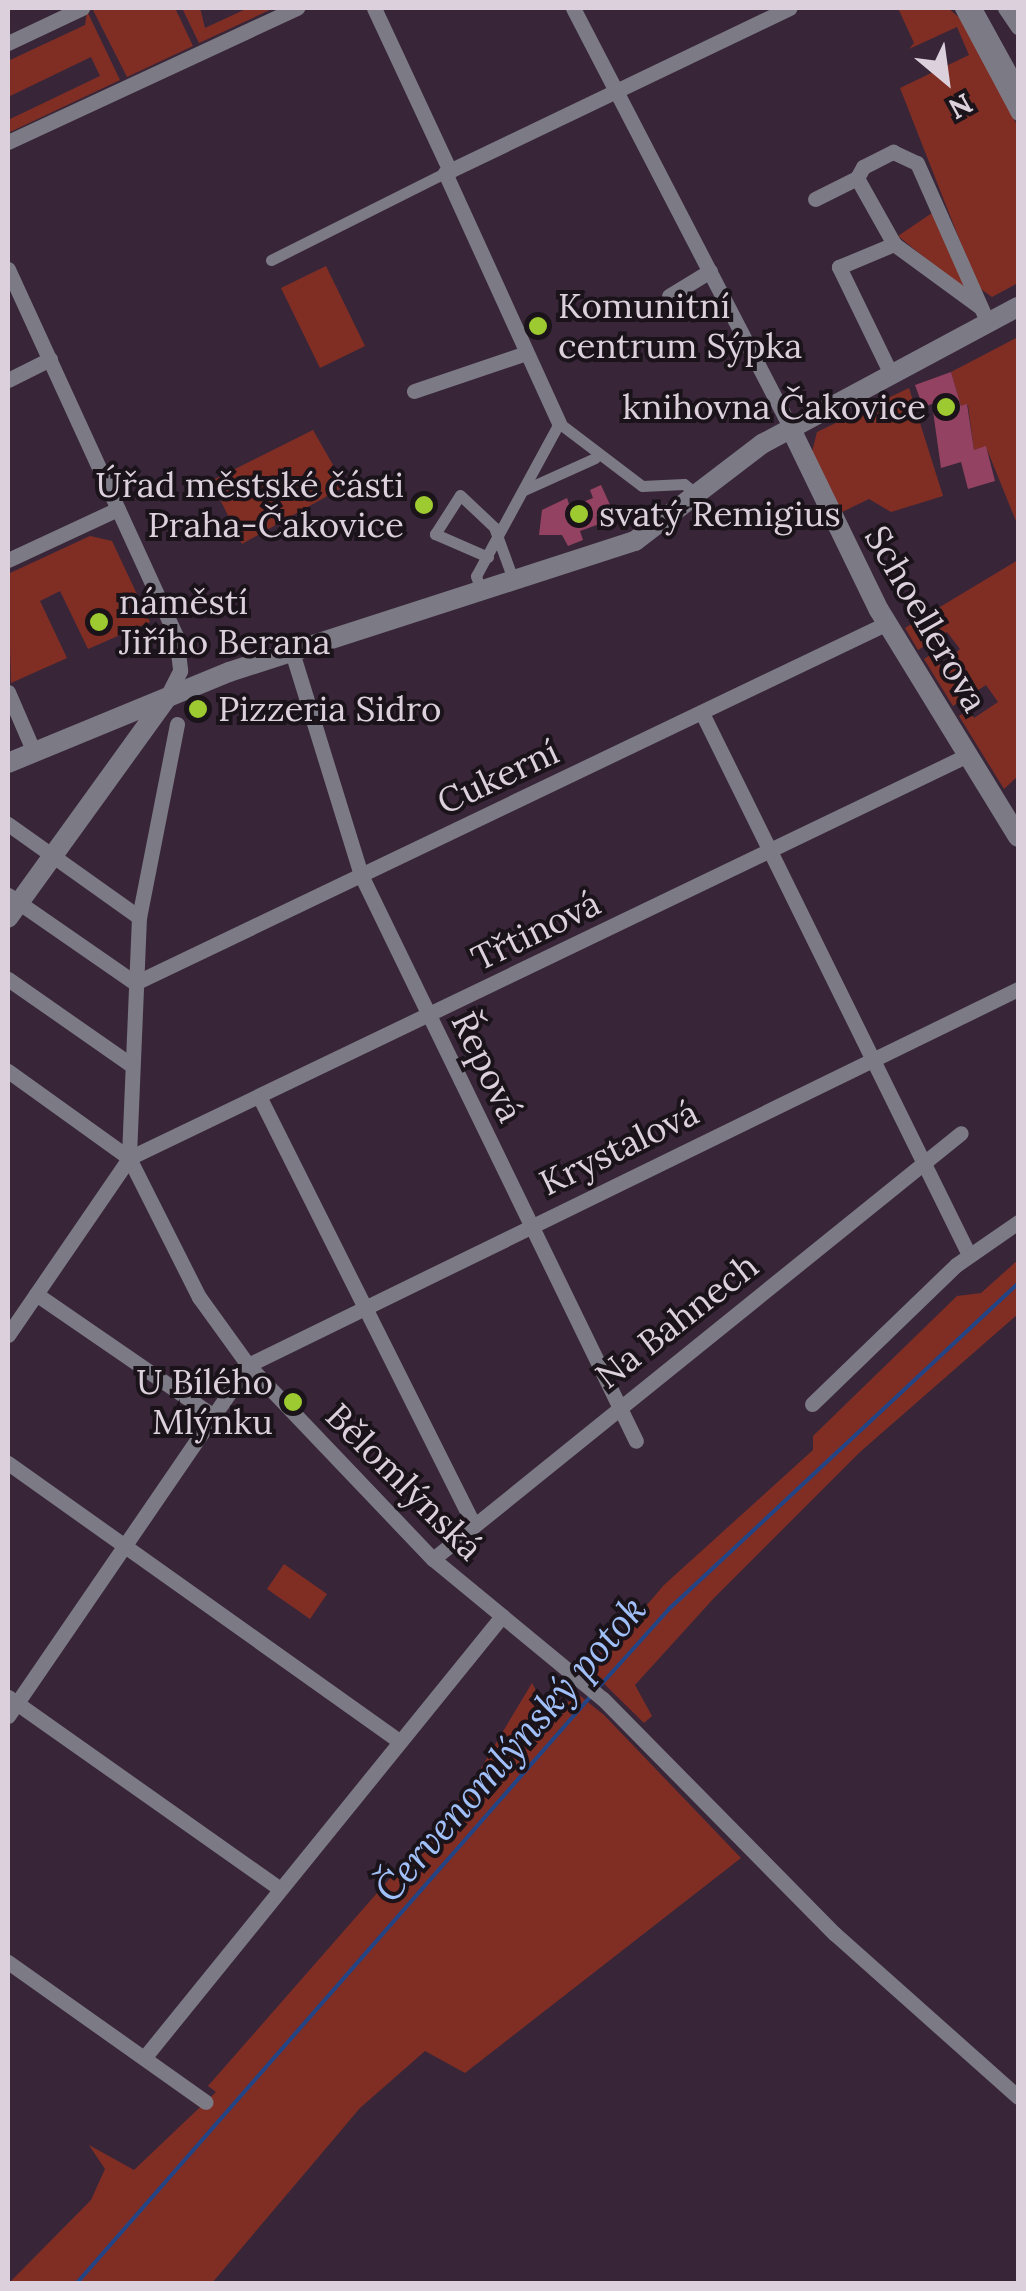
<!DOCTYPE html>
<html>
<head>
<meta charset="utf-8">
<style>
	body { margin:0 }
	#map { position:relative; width:1026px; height:2291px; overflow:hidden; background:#382638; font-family:Lora,serif }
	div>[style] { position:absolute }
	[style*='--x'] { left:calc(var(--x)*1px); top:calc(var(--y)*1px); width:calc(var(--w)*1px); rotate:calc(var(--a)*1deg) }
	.green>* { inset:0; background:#802e24 }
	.stream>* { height:4px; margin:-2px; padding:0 2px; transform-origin:2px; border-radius:2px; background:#234485 }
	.building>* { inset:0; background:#944261 }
	.pedestrian>* { height:11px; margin:-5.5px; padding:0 5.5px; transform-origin:5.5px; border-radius:5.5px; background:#7c7a85 }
	.minor>* { height:15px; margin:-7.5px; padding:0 7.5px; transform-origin:7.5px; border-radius:7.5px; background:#7c7a85 }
	.tertiary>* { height:20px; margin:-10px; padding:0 10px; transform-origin:10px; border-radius:10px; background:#7c7a85 }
	.dots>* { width:28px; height:28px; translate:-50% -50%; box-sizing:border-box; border:5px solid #1a131a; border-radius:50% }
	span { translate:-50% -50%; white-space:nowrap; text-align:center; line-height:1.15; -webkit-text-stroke:8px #1a131a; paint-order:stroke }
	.poi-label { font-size:35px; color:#dbd0db }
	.left { translate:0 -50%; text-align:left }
	.right { translate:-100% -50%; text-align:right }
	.street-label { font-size:35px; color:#dbd0db }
	.water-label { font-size:38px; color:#a1c0f9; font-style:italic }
	.frame { position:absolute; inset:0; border:10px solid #dbd0db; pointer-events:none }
	.north { position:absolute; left:896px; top:30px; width:100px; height:100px; -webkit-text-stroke:8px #1a131a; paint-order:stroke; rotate:151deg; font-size:28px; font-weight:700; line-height:40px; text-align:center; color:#dbd0db }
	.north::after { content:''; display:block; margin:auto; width:35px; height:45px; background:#dbd0db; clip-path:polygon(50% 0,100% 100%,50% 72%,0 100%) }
</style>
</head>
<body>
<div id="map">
	<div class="green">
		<div style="clip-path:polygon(92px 8px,175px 8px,193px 46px,127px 77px)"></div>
		<div style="clip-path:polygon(182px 8px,200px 8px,205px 28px,248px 8px,274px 8px,199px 43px)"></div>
		<div style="clip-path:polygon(898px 8px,948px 8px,963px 21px,1018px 127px,1018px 283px,992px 297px,978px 287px,900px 88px,969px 55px,957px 27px,909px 49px,914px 43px)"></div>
		<div style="clip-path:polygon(87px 11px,120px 80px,8px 133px,8px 120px,100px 76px,91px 57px,8px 97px,8px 61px,85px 25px)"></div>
		<div style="clip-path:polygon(932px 213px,966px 284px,962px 288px,898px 236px)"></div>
		<div style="clip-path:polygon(326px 266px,365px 346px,320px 368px,281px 288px)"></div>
		<div style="clip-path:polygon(1018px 337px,1018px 526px,986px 447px,974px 450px,968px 405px,961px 406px,951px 372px)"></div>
		<div style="clip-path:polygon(909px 388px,943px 496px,891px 512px,869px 499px,842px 512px,812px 452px,817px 432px)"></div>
		<div style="clip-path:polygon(313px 430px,345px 486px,242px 544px,211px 481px)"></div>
		<div style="clip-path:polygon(90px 536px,112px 541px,150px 622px,88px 649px,60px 591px,40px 601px,67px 658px,11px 683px,8px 574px)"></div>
		<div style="clip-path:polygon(1018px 560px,1018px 776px,1004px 789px,959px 716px,968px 710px,974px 718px,998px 702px,986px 685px,953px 706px,924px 659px,933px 653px,941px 667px,960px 649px,947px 632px,918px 650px,905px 628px)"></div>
		<div style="clip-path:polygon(1018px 1260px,1018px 1314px,860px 1452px,714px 1598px,635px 1685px,652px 1716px,644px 1723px,582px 1662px,611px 1647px,664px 1585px,813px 1450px,813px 1436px,957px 1296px,981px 1293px)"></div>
		<div style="clip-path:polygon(284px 1564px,327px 1594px,310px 1619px,267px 1589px)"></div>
		<div style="clip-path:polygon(532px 1683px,549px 1715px,579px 1695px,604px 1715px,741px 1858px,465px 2073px,425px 2051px,360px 2108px,212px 2283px,8px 2284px,91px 2200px,105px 2169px,89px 2145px,134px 2170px,216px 2092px,208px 2086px,469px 1788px)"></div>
	</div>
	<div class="stream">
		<div style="--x:597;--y:1689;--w:108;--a:-48"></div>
		<div style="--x:669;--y:1609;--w:478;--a:-43"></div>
		<div style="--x:76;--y:2284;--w:782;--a:-48.79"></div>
	</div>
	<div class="building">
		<div style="clip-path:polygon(951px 372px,961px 406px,967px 404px,974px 450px,986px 446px,995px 481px,968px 489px,961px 462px,941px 468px,932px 404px,923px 407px,915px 385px)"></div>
		<div style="clip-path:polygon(601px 485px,616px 518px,580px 531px,583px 540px,568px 546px,562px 535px,539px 535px,542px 510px,567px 498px,570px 507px,593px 498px,590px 490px)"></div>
	</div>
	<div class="pedestrian">
		<div style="--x:271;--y:260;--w:195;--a:-26.6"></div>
		<div style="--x:524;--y:490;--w:78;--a:-24.3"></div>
		<div style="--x:488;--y:557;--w:58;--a:-156.5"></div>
		<div style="--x:435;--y:534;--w:46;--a:-57.3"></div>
		<div style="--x:460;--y:495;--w:47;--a:43.3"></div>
		<div style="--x:494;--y:527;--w:59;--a:70"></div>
		<div style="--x:481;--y:592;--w:17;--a:-107"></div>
		<div style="--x:476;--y:576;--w:174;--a:-61.5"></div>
		<div style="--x:559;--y:423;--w:104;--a:37.2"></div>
		<div style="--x:642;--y:486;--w:42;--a:-2.7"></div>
		<div style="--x:684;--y:484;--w:11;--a:38"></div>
	</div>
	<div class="minor">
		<div style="--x:374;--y:8;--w:180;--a:65"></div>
		<div style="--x:573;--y:8;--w:472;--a:62.6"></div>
		<div style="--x:962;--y:8;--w:119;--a:61.9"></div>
		<div style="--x:974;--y:8;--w:91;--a:61.2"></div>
		<div style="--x:1005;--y:8;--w:23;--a:56"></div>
		<div style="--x:8;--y:43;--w:82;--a:-25.3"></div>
		<div style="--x:8;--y:142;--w:319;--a:-24.9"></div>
		<div style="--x:815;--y:199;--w:47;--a:-26.6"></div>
		<div style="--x:8;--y:269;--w:404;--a:65.4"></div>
		<div style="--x:176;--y:636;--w:35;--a:83"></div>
		<div style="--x:180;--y:671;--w:30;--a:117"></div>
		<div style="--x:669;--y:296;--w:48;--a:-31.4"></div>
		<div style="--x:980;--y:307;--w:107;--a:-143.8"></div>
		<div style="--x:894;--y:244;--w:76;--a:-119.3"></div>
		<div style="--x:857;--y:178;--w:13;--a:-61"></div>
		<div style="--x:863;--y:167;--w:34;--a:-27"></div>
		<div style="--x:893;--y:152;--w:26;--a:25"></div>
		<div style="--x:917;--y:163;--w:175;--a:66.1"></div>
		<div style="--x:890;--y:372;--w:117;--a:-115.9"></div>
		<div style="--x:839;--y:267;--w:60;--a:-22.7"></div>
		<div style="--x:8;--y:380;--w:47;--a:-26.6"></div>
		<div style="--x:414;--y:391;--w:118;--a:-18.7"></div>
		<div style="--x:559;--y:423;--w:275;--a:-114.5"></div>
		<div style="--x:445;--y:173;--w:382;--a:-25.6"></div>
		<div style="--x:8;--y:560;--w:121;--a:-24.9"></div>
		<div style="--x:292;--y:652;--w:233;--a:72.8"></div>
		<div style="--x:361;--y:875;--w:629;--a:64.09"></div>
		<div style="--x:8;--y:692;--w:65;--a:66.6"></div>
		<div style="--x:702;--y:713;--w:604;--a:63.77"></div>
		<div style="--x:177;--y:724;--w:197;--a:101.1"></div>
		<div style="--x:139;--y:917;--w:241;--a:92.4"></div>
		<div style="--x:129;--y:1158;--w:156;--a:63.3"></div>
		<div style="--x:199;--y:1297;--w:84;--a:54.2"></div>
		<div style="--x:248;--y:1365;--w:268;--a:46.4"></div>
		<div style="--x:433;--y:1559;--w:220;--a:39.5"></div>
		<div style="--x:603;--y:1699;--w:330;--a:45.4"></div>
		<div style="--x:835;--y:1934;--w:245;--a:41.7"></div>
		<div style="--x:8;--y:824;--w:161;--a:35.4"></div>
		<div style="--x:8;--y:895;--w:155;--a:34.7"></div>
		<div style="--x:8;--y:979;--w:149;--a:34.9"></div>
		<div style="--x:135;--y:983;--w:834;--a:-25.58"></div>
		<div style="--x:8;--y:1071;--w:149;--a:35.7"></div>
		<div style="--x:259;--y:1096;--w:476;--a:63.4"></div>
		<div style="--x:129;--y:1158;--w:931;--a:-25.66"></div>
		<div style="--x:36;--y:1294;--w:217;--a:34.5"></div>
		<div style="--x:8;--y:1335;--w:214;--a:-55.6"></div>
		<div style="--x:812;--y:1404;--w:200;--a:-44"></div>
		<div style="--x:956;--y:1265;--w:75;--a:-34.7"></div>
		<div style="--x:8;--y:1463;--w:480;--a:35.4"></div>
		<div style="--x:433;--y:1559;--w:678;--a:-38.9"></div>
		<div style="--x:8;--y:1697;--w:332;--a:35.2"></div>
		<div style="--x:8;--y:1716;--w:425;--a:-55.6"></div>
		<div style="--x:248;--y:1365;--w:857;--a:-26.03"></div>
		<div style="--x:8;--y:1962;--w:242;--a:35.3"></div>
		<div style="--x:144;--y:2058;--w:569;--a:-50.99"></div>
	</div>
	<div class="tertiary">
		<div style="--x:790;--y:427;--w:203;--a:64.1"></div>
		<div style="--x:879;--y:610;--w:266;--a:58.5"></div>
		<div style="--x:8;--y:763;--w:239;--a:-22.4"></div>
		<div style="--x:229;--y:672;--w:427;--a:-17.9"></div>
		<div style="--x:635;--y:541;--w:160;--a:-37.4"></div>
		<div style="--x:762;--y:444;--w:290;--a:-28.2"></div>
		<div style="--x:8;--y:918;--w:269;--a:-54.2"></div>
	</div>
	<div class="dots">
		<div style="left:538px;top:326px;background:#9dca30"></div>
		<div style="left:946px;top:407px;background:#9dca30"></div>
		<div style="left:424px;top:505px;background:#9dca30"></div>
		<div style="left:579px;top:514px;background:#9dca30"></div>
		<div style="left:99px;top:622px;background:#9dca30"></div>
		<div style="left:198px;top:709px;background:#9dca30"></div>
		<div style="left:293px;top:1402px;background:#9dca30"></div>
	</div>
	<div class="poi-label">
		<span class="left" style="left:558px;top:326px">Komunitní<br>centrum Sýpka</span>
		<span class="right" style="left:926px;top:407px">knihovna Čakovice</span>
		<span class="right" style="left:404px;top:505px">Úřad městské části<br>Praha-Čakovice</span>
		<span class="left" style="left:599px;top:514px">svatý Remigius</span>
		<span class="left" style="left:119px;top:622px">náměstí<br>Jiřího Berana</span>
		<span class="left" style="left:218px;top:709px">Pizzeria Sidro</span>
		<span class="right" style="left:273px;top:1402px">U Bílého<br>Mlýnku</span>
	</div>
	<div class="street-label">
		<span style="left:926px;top:619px;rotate:60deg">Schoellerova</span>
		<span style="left:498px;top:777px;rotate:-25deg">Cukerní</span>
		<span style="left:536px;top:931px;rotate:-26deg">Třtinová</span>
		<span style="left:487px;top:1067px;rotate:64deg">Řepová</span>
		<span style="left:619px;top:1148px;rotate:-26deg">Krystalová</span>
		<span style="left:677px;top:1321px;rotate:-38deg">Na Bahnech</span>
		<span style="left:404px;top:1482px;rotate:45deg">Bělomlýnská</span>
	</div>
	<div class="water-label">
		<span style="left:510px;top:1749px;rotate:-49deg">Červenomlýnský potok</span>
	</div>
	<div class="frame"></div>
	<div class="north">N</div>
</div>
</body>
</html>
